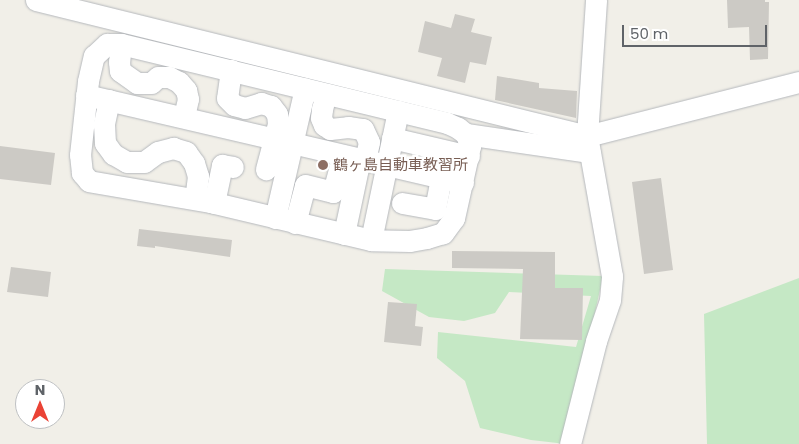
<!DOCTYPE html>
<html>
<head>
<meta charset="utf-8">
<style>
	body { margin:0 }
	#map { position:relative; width:799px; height:444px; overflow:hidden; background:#f1efe8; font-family:Poppins,"Noto Sans JP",sans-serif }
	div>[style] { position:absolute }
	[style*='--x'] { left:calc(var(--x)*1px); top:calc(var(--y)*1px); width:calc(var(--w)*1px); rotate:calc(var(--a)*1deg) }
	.green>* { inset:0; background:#c5e8c5 }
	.building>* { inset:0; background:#cccac5 }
	.roads { filter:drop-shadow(0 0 1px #b5b8bc) drop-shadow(0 0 1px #b5b8bc) }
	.minor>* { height:21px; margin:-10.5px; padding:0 10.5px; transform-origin:10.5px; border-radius:10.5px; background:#fff }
	.dots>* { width:14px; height:14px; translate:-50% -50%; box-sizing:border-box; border:2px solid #fff; border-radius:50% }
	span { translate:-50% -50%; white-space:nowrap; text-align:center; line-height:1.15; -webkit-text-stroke:5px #fff; paint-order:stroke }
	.education-label { font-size:15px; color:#785e54 }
	.left { translate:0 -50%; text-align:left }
	.north { position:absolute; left:15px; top:379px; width:50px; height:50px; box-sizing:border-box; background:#fff; border:1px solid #bfc1c3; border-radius:50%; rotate:0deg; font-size:14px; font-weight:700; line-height:20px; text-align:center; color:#5f6368 }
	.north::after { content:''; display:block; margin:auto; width:18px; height:22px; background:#ea4335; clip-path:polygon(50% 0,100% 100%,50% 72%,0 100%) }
	.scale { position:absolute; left:622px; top:25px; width:145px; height:22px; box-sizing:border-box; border:2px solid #5f6368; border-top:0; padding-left:6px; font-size:15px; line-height:18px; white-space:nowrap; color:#5f6368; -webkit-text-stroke:4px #fff; paint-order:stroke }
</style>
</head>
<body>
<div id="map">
	<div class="green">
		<div style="clip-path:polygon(385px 269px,603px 276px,566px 444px,531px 440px,480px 428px,465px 381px,437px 358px,438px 332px,576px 347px,591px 296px,509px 292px,495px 313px,464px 321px,429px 317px,382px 291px)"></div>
		<div style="clip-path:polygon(799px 278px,799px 444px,707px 444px,704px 314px)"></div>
	</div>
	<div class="building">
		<div style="clip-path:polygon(727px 0,765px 0,765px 2px,769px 2px,768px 59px,750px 60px,749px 27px,728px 28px)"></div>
		<div style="clip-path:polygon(455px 14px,475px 19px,471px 32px,492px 37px,486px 65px,470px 62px,465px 83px,437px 76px,442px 58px,418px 52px,425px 21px,451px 28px)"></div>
		<div style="clip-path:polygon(497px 76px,539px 83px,539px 88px,577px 91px,576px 118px,495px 100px)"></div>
		<div style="clip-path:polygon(0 146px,55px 153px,51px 185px,0 179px)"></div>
		<div style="clip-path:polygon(661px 178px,673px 270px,644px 274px,632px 182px)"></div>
		<div style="clip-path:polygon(139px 229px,232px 240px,230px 257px,155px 246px,155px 248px,137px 246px)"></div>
		<div style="clip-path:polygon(452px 251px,555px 252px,555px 288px,583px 288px,582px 340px,520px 339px,523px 269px,452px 268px)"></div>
		<div style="clip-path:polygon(11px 267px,51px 272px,48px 297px,7px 292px)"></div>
		<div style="clip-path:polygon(388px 302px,417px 304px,415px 326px,423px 327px,421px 346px,384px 342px)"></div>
	</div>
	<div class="roads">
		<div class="minor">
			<div style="--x:36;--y:0;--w:568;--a:13.86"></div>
			<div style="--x:587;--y:136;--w:219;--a:-14.3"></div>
			<div style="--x:107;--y:44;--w:14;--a:0"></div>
			<div style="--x:121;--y:44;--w:335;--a:13.6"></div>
			<div style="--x:447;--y:123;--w:12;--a:24"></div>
			<div style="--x:458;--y:128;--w:10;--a:37"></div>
			<div style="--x:466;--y:134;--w:13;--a:72"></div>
			<div style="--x:470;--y:146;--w:74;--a:102.5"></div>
			<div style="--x:454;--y:218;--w:19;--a:126"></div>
			<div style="--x:443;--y:233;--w:17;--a:163"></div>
			<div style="--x:427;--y:238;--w:17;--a:170"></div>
			<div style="--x:410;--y:241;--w:39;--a:-179"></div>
			<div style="--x:371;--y:240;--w:165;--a:-166.7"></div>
			<div style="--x:210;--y:202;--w:123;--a:-170.2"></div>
			<div style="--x:89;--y:181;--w:11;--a:-131"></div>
			<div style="--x:82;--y:173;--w:18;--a:-96"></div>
			<div style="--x:80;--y:155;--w:74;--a:-83.8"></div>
			<div style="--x:88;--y:81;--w:26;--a:-77"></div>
			<div style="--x:94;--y:56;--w:18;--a:-43"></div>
			<div style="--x:121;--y:44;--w:18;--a:96"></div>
			<div style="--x:119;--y:62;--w:9;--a:84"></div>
			<div style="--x:120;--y:71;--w:21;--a:35"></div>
			<div style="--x:137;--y:83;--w:14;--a:0"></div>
			<div style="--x:151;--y:83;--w:9;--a:-41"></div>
			<div style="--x:158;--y:77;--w:11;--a:0"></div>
			<div style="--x:169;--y:77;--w:11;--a:27"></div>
			<div style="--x:179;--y:82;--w:11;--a:49"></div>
			<div style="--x:186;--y:90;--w:9;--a:77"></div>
			<div style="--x:188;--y:99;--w:18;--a:103"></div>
			<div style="--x:231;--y:70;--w:28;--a:98"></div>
			<div style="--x:227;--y:98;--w:10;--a:45"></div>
			<div style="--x:234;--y:105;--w:11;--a:15"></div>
			<div style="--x:245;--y:108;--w:17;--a:-17"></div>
			<div style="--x:261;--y:103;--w:10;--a:17"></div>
			<div style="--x:271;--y:106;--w:10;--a:53"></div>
			<div style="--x:277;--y:114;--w:10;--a:84"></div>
			<div style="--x:278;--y:124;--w:47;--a:104.9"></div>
			<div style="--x:326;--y:94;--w:16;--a:105"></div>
			<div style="--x:322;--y:109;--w:9;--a:96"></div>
			<div style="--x:321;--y:118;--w:8;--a:67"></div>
			<div style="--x:324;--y:125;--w:7;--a:34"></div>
			<div style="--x:330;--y:129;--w:18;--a:-6"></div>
			<div style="--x:348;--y:127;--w:15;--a:8"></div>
			<div style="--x:363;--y:129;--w:14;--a:65"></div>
			<div style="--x:369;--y:142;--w:19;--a:102"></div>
			<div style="--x:86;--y:95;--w:387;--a:13.1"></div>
			<div style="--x:109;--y:100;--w:25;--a:102"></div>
			<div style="--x:104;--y:124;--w:19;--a:87"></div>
			<div style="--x:105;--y:143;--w:14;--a:54"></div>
			<div style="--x:113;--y:154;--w:16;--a:30"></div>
			<div style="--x:127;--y:162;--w:17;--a:0"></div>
			<div style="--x:144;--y:162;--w:17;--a:-36"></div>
			<div style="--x:158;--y:152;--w:16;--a:-15"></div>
			<div style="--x:173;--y:148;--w:14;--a:17"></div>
			<div style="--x:186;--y:152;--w:14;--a:54"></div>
			<div style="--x:194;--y:163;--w:14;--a:73"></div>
			<div style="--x:198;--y:176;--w:23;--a:97"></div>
			<div style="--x:466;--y:134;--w:125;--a:8.3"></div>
			<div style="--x:392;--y:138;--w:79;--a:13.2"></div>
			<div style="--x:214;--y:203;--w:39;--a:-78"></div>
			<div style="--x:222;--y:165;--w:11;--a:10"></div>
			<div style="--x:402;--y:203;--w:34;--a:10"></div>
			<div style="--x:435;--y:209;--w:32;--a:-79"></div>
			<div style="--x:275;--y:218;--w:133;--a:-77"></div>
			<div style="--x:295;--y:223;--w:39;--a:-75"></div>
			<div style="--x:305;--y:185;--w:29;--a:14"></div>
			<div style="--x:333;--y:192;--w:38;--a:-75"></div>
			<div style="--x:344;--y:234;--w:77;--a:-78"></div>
			<div style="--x:371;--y:240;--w:132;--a:-78.2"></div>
			<div style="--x:570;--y:444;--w:106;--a:-75.8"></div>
			<div style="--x:596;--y:341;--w:43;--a:-71.1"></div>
			<div style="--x:610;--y:300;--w:24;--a:-85"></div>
			<div style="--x:612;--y:276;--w:142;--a:-100.1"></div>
			<div style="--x:587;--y:136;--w:136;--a:-86.2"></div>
		</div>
	</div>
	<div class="dots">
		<div style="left:323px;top:165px;background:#8d6e63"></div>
	</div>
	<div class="education-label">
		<span class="left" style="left:333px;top:165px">鶴ヶ島自動車教習所</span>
	</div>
	<div class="north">N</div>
	<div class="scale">50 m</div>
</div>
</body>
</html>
